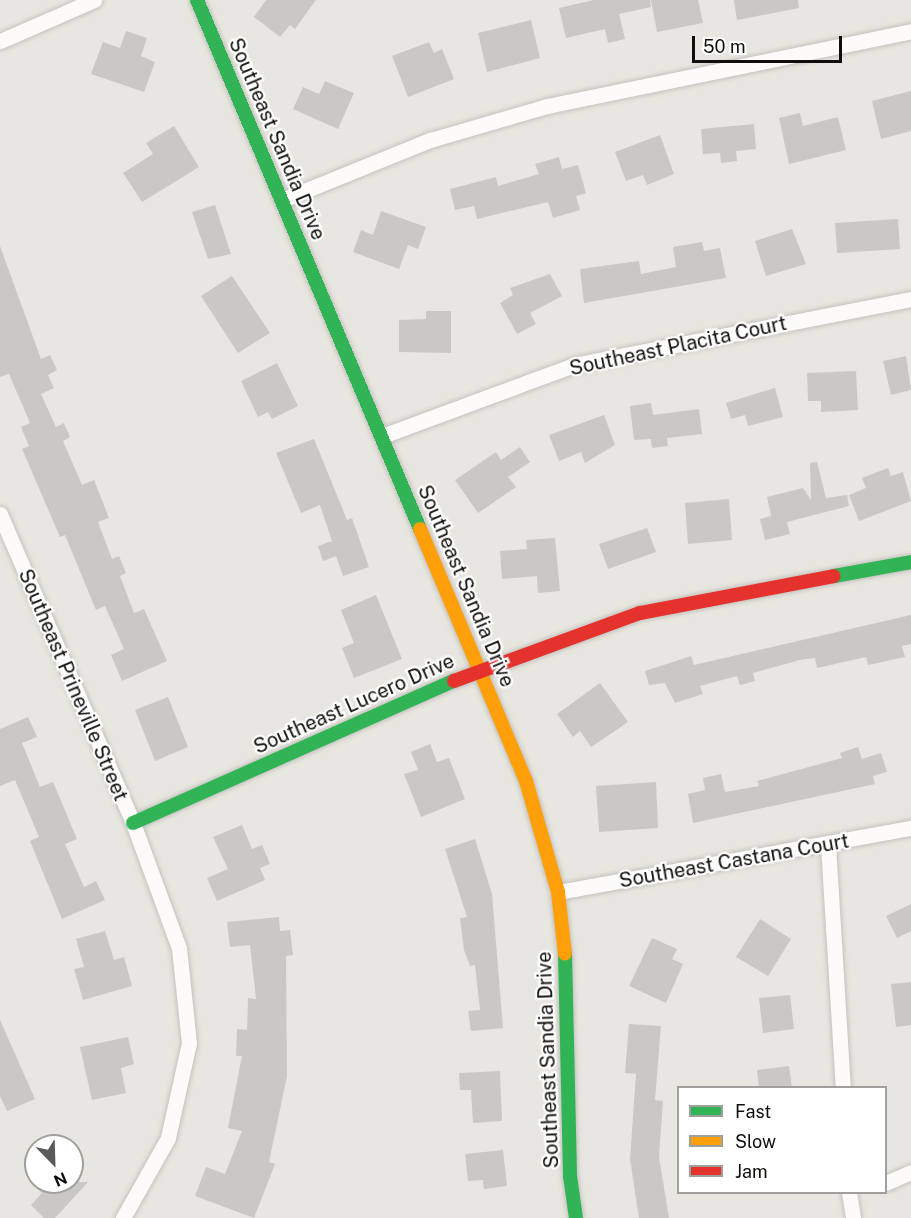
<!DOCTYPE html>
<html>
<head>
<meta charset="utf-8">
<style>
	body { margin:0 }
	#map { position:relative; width:911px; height:1218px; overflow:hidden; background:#e8e6e0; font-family:"Public Sans",sans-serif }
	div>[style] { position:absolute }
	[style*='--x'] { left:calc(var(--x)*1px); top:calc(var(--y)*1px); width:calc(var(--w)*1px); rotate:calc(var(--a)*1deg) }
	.building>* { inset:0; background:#cac8c4 }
	.roads { filter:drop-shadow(0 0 2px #c4c2be) drop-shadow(0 0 2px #c4c2be) }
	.street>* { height:15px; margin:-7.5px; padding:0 7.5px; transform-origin:7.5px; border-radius:7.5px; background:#fcfbfa }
	.fast>* { height:14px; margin:-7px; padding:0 7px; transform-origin:7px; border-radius:7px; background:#30b455 }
	.slow>* { height:14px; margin:-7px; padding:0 7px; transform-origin:7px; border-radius:7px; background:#ff9f0a }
	.jam>* { height:14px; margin:-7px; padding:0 7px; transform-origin:7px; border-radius:7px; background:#e5322d }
	span { translate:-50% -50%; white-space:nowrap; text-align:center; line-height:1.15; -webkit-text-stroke:4.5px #fff; paint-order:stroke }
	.street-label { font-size:20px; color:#100e0b }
	.legend { position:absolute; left:677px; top:1086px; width:210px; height:108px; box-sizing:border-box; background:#fff; border:2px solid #9f9f9d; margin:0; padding:8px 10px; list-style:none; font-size:18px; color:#100e0b }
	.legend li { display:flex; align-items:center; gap:12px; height:30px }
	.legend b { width:30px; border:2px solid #9f9f9d }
	.north { position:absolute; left:24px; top:1134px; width:60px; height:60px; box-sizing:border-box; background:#fff; border:2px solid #9f9f9d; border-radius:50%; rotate:157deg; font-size:16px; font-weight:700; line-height:24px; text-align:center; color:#100e0b }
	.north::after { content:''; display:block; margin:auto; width:21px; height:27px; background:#5c5a56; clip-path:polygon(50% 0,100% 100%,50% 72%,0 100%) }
	.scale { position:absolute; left:692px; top:36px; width:150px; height:27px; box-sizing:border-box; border:3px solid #100e0b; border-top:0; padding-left:8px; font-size:18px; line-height:21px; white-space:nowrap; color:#100e0b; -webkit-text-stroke:4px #fff; paint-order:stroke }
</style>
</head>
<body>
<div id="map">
	<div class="building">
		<div style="clip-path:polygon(266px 0,316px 0,295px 29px,290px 25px,280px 37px,254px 17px)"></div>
		<div style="clip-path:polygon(594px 0,650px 0,651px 7px,619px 14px,625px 39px,608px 43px,605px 29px,566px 38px,559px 8px)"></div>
		<div style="clip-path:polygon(651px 0,698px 0,703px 23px,657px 32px)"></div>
		<div style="clip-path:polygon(734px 0,798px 0,799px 8px,737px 20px)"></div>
		<div style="clip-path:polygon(531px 20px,540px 58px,487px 72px,478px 33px)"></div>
		<div style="clip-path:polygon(126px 31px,147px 38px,141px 56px,155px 62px,144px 92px,91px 74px,103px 42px,120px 48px)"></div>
		<div style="clip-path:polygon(429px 42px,434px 53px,442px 49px,454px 79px,408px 97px,392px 56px)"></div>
		<div style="clip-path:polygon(325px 81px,354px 93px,338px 129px,293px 109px,303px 87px,319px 94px)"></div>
		<div style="clip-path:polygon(911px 91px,911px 131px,881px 139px,872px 101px)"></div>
		<div style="clip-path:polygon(800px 113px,803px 126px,838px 117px,846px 150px,789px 164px,779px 118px)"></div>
		<div style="clip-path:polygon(754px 124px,756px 149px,736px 151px,737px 161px,721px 163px,720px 153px,703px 154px,701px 129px)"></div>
		<div style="clip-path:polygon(174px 126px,199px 167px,142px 202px,123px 173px,153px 154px,146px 143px)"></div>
		<div style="clip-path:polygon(660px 135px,674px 174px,647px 185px,643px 175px,626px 181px,615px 152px)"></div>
		<div style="clip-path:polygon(559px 157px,562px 169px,578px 165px,586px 193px,576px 196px,580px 210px,553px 218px,548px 202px,477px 219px,474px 206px,455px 210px,450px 189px,496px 177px,498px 186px,539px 174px,535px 164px)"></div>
		<div style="clip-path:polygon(215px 205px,231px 254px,208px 259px,192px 212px)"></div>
		<div style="clip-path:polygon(381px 211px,426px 227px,418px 249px,408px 245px,399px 269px,353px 252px,361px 230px,373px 235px)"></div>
		<div style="clip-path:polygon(898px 219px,900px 249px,837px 253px,835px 223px)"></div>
		<div style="clip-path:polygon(792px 229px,806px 264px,766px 276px,755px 241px)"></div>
		<div style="clip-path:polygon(702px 242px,704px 251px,720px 248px,726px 278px,584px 303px,580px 269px,639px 261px,641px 274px,676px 267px,673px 247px)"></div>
		<div style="clip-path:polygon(0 246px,41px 359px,50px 355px,57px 370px,48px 375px,54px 388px,41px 394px,56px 427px,64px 423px,70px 437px,63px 441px,82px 485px,94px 480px,109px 518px,98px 522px,112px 559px,119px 556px,126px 573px,120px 576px,134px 613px,144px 609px,167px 661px,122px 681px,111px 655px,124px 649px,105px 606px,96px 610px,65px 535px,60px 537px,22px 449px,29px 446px,21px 427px,30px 423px,9px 374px,0 377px)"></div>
		<div style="clip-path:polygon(550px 274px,562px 296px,530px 313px,536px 324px,517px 334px,500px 303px,513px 295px,510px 288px)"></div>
		<div style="clip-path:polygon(232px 276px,270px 333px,238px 353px,201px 296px)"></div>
		<div style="clip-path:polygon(426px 311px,451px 311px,451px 353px,399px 352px,399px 320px,426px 319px)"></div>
		<div style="clip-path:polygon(906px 356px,911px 390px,891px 395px,883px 361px)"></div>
		<div style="clip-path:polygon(277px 363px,298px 406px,272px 419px,268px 412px,258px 417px,241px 381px)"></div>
		<div style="clip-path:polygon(856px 371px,858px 410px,821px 412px,821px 401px,808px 401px,807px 373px)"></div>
		<div style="clip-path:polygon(775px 388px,783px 417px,748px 426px,745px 415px,731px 419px,726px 403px)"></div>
		<div style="clip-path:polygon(651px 403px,653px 415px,699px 409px,702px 434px,667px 438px,668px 446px,652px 448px,651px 439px,634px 440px,630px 406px)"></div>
		<div style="clip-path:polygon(604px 415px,615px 445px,585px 463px,581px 452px,559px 461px,549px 435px)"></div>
		<div style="clip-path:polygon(314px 439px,347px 520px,352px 518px,369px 567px,343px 576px,336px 556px,323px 561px,318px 546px,332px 541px,320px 505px,301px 513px,276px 453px)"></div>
		<div style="clip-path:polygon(520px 447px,530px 462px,508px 477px,516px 487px,478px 513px,455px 480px,496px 452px,501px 460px)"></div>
		<div style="clip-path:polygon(817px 462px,826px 498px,847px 495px,849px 506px,787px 522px,790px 534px,765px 540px,760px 519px,771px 516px,767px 497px,803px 488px,811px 500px,810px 463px)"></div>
		<div style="clip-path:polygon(888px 468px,891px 476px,903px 472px,911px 501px,859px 521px,849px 495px,866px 488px,862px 478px)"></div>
		<div style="clip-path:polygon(729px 499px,732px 540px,688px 544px,685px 503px)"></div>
		<div style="clip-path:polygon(647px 528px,656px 552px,608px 569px,599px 544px)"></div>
		<div style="clip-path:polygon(555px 538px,560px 591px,538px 593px,537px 576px,502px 579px,500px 551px,527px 549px,526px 540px)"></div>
		<div style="clip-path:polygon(376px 595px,402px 659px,354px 678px,342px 648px,354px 643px,341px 610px)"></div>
		<div style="clip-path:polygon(911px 615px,911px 644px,902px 646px,905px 657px,868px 665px,866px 657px,817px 668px,815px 658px,800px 660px,753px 673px,755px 681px,740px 685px,737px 676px,700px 686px,703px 694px,675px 703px,665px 683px,649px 685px,645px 671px,691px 656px,694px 665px)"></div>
		<div style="clip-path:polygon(600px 683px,628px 722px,591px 747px,580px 731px,573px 737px,557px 714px)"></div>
		<div style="clip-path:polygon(168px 697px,188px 747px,155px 761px,135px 710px)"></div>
		<div style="clip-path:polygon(28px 717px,37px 737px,22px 743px,40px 787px,53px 782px,77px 839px,65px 844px,84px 887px,96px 881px,105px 900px,62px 919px,30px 841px,39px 837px,15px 780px,0 786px,0 729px)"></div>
		<div style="clip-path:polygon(430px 744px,437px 762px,449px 758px,465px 799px,421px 817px,404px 774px,418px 770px,411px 752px)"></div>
		<div style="clip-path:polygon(858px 747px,862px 759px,881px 753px,887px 772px,873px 776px,875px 784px,693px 823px,688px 794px,705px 790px,703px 778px,721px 774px,725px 792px,759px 786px,757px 781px,842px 758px,840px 753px)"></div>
		<div style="clip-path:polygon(656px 782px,658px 828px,599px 832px,596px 786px)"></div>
		<div style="clip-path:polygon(242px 825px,252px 849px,262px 845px,270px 864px,260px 868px,265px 880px,217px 901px,207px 878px,228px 869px,213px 837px)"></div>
		<div style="clip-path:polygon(475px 839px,492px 894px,503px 1028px,471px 1031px,468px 1011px,480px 1010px,475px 965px,470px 966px,464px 950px,460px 918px,467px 917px,445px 849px)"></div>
		<div style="clip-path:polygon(911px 904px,911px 931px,897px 938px,886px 916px)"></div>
		<div style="clip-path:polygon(279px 917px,280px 931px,290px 930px,293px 955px,286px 956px,287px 1076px,269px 1162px,275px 1164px,254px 1218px,195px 1196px,206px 1167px,225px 1174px,242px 1131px,228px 1128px,242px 1056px,236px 1056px,237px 1029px,247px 1030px,248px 998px,256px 999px,250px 945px,230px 947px,227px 922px)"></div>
		<div style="clip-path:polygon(760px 919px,791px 939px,768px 976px,736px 957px)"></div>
		<div style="clip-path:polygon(105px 931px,114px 960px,124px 957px,132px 986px,83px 1000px,74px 969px,84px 967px,76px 939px)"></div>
		<div style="clip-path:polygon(652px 938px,677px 949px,672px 959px,683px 964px,666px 1003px,629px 986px)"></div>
		<div style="clip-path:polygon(911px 982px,911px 1025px,896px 1027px,891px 984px)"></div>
		<div style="clip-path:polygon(790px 995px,794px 1029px,763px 1033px,759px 998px)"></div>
		<div style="clip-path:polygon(0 1020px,35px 1099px,7px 1111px,0 1096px)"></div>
		<div style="clip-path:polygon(629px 1024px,661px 1026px,655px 1100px,663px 1101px,659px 1157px,669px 1218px,639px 1218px,630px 1159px,636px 1074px,625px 1073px)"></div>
		<div style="clip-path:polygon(128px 1037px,134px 1064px,121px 1068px,126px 1093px,92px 1100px,80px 1047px)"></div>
		<div style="clip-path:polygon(789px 1066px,792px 1088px,759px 1088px,757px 1070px)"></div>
		<div style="clip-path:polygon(500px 1071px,502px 1121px,473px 1123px,471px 1090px,460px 1090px,459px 1073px)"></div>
		<div style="clip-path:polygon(503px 1150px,507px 1186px,484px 1189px,483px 1180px,468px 1181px,465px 1154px)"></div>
		<div style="clip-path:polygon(30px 1182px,88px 1182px,55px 1218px,44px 1218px,31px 1205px,42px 1193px)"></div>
	</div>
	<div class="roads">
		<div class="street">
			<div style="--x:0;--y:41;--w:103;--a:-23.6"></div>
			<div style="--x:282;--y:200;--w:160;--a:-22.1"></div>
			<div style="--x:430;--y:140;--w:122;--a:-16.2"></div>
			<div style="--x:547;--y:106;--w:372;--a:-11.6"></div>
			<div style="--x:382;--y:436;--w:205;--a:-20.3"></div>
			<div style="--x:574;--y:365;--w:343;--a:-11.1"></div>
			<div style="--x:0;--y:514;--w:336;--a:66.7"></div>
			<div style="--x:133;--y:823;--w:133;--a:69.8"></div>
			<div style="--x:179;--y:948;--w:96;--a:84"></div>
			<div style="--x:189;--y:1043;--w:97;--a:102.5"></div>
			<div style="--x:168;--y:1138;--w:92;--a:119.4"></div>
			<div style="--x:828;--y:845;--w:243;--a:86.5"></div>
			<div style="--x:558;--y:892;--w:359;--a:-10.3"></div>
			<div style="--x:886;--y:1183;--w:27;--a:-24"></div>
			<div style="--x:849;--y:1192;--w:26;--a:81"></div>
		</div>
		<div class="fast">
			<div style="--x:197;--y:0;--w:574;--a:67.14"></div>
			<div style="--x:834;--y:576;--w:78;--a:-10.3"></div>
			<div style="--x:133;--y:823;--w:351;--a:-23.9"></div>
			<div style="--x:565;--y:954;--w:222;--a:88.7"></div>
			<div style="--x:570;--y:1176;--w:42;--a:81.9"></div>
		</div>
		<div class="slow">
			<div style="--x:420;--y:529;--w:273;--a:67.2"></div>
			<div style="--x:526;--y:781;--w:116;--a:73.9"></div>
			<div style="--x:558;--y:892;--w:62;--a:83.6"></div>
		</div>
		<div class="jam">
			<div style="--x:454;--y:681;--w:198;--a:-20.1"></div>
			<div style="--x:640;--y:613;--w:197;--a:-10.8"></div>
		</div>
	</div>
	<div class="street-label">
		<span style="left:277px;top:139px;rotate:67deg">Southeast Sandia Drive</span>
		<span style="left:678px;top:346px;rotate:-12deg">Southeast Placita Court</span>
		<span style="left:466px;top:586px;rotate:67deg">Southeast Sandia Drive</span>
		<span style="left:73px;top:685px;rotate:67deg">Southeast Prineville Street</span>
		<span style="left:354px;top:704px;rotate:-24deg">Southeast Lucero Drive</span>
		<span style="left:734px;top:861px;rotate:-10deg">Southeast Castana Court</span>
		<span style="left:548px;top:1060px;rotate:-92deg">Southeast Sandia Drive</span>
	</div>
	<ul class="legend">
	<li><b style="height:8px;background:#30b455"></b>Fast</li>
	<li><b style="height:8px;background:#ff9f0a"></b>Slow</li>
	<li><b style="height:8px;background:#e5322d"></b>Jam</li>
	</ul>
	<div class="north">N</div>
	<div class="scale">50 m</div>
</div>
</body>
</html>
